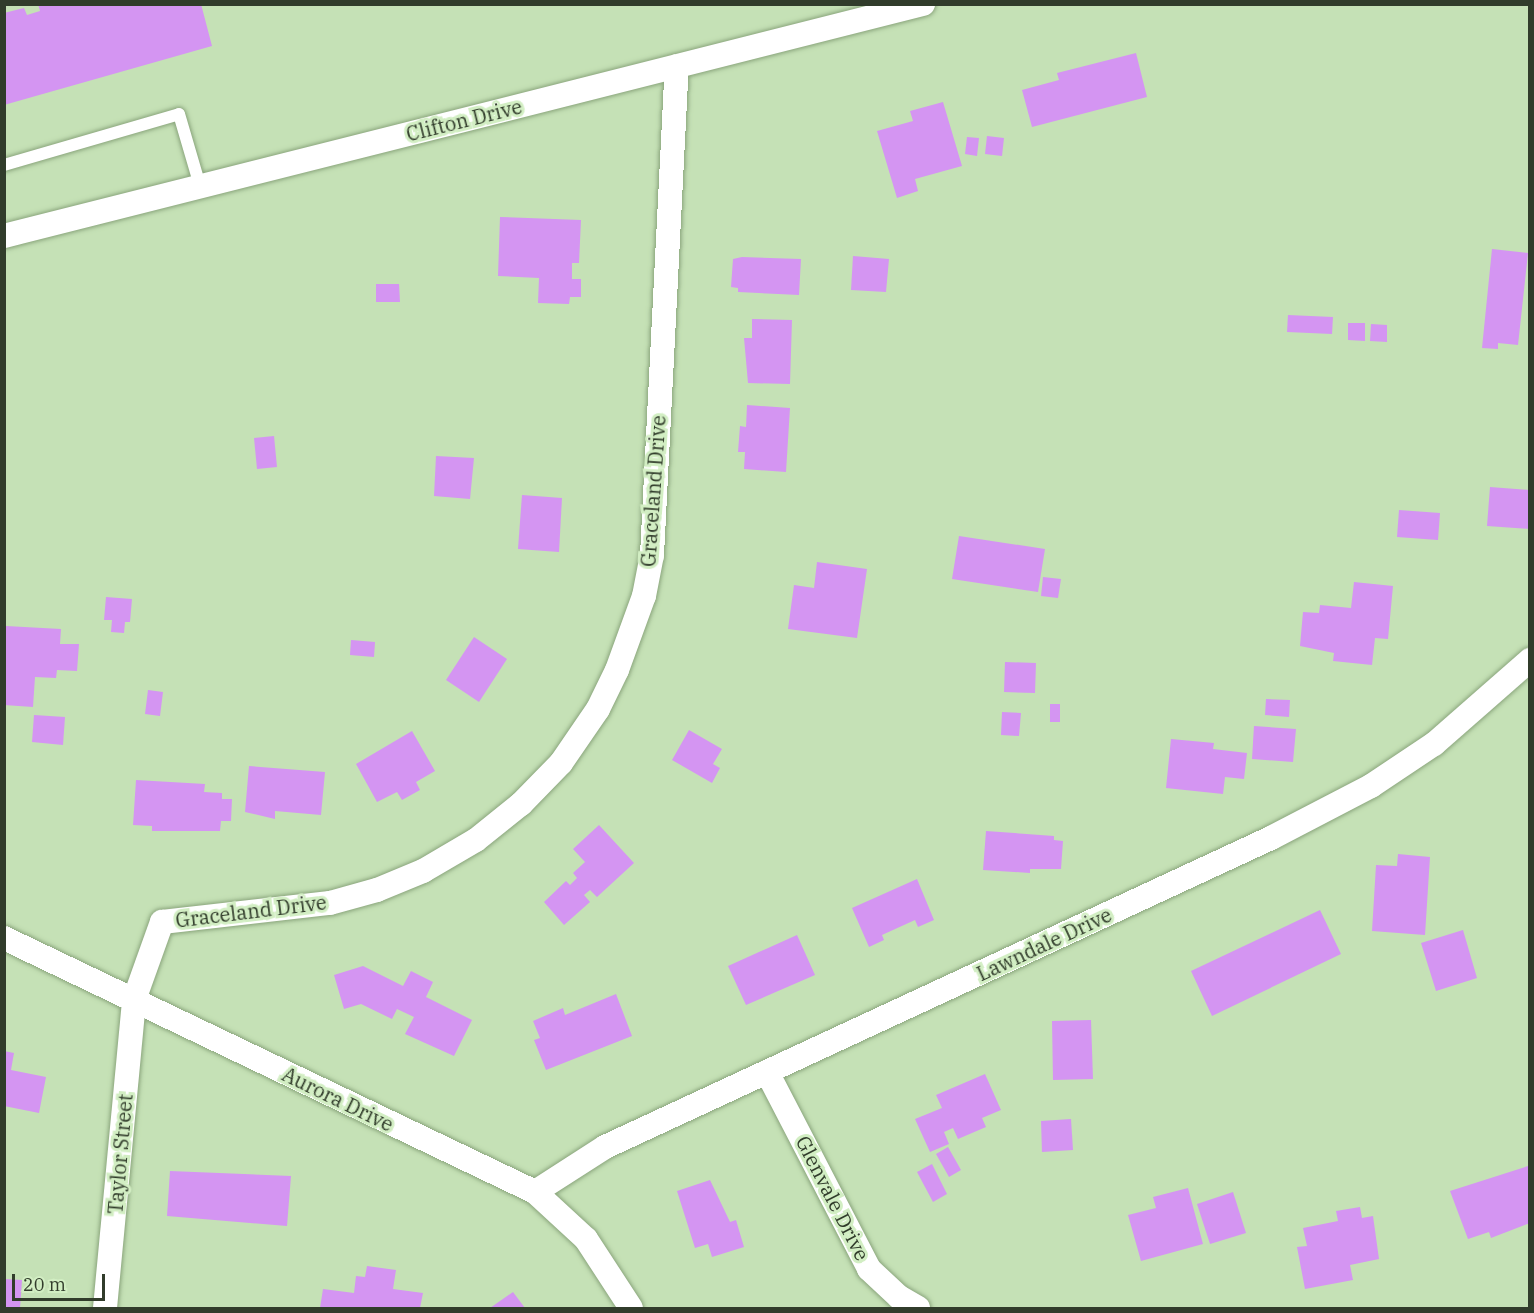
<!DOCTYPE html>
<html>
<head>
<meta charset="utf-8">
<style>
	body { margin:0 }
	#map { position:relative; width:1534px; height:1313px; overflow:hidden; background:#c5e1b6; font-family:"IBM Plex Serif",serif }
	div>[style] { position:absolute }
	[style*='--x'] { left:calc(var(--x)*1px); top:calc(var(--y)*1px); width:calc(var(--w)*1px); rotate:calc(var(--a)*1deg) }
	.building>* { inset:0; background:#d495f2 }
	.roads { filter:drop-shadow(0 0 2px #8aa57c) drop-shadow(0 0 2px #8aa57c) }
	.service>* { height:12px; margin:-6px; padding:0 6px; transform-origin:6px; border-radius:6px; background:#fff }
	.minor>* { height:24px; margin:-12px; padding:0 12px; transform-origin:12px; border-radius:12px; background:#fff }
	span { translate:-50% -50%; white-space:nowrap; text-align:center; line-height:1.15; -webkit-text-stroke:6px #d2eec3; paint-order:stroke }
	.street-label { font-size:20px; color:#313c2b }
	.frame { position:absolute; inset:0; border:6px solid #313c2b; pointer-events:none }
	.scale { position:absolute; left:12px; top:1274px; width:93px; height:27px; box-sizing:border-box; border:3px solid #313c2b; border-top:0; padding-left:8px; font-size:18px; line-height:21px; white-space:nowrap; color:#313c2b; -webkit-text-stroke:4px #d2eec3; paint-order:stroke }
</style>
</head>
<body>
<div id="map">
	<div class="building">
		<div style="clip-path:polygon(38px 4px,201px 4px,212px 46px,4px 105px,4px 13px,24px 8px,27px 15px,40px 11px)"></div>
		<div style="clip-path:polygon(1136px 53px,1147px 97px,1032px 127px,1022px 90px,1059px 80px,1057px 73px)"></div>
		<div style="clip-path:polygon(943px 102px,962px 166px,915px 179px,918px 191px,897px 198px,877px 131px,913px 121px,910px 111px)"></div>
		<div style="clip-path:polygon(987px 136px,1004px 138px,1002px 156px,985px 154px)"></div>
		<div style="clip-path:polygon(967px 137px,979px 138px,977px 156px,965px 154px)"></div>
		<div style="clip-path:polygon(500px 217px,581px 220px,579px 263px,572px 263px,572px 279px,581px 279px,581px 297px,570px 297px,569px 304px,538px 303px,539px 278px,498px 276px)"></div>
		<div style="clip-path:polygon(1492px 249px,1528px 253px,1518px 345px,1498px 343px,1498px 349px,1482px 348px)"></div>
		<div style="clip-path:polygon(853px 256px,889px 259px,886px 292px,851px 290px)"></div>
		<div style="clip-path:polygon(742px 257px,801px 259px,799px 295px,738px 292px,738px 288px,731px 287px,733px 259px)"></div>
		<div style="clip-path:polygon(376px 284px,399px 284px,400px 302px,376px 302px)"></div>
		<div style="clip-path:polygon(1288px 315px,1333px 317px,1332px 334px,1287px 332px)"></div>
		<div style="clip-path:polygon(752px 319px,792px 320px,790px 384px,748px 383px,744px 338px,752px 338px)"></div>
		<div style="clip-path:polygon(1348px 323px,1365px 323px,1365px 341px,1348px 340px)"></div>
		<div style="clip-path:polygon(1371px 324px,1387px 325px,1387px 342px,1370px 341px)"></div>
		<div style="clip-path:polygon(747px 405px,790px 408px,786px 472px,744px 469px,745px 452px,738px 452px,740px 426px,746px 427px)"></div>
		<div style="clip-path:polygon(274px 436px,277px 467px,257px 469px,254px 438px)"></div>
		<div style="clip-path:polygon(436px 456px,474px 458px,470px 499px,434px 496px)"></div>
		<div style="clip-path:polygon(1490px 487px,1530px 490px,1530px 529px,1487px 526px)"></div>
		<div style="clip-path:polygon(522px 495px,562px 498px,559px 552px,518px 549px)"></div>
		<div style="clip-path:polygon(1399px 510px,1440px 513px,1438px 540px,1397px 537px)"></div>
		<div style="clip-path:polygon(959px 536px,1045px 549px,1038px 592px,952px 579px)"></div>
		<div style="clip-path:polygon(817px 562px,867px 569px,857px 638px,788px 629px,794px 585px,814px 588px)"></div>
		<div style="clip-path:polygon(1043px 577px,1061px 579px,1058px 598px,1041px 596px)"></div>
		<div style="clip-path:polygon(1354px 582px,1393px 586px,1388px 639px,1375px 638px,1372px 665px,1333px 661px,1334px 653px,1300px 646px,1303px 612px,1319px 613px,1320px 605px,1351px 608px)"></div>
		<div style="clip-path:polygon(106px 597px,132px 599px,130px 622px,125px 622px,124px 633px,111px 632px,112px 620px,104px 620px)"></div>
		<div style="clip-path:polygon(6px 626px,61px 629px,60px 644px,79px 644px,77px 671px,57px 670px,56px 678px,35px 677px,33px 707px,4px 705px)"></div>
		<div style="clip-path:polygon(474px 637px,507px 659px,479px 702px,446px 680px)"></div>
		<div style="clip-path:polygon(351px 640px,375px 642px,374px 657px,350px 655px)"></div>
		<div style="clip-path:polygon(1005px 662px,1036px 663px,1035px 693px,1004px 692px)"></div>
		<div style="clip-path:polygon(148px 690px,163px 692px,160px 716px,145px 714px)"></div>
		<div style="clip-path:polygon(1266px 699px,1290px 700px,1289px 717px,1265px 715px)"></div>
		<div style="clip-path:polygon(1050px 704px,1060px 704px,1060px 722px,1050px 722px)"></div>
		<div style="clip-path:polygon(1002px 712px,1021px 713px,1019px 736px,1001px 735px)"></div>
		<div style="clip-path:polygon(34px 715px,65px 717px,63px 745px,32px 742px)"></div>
		<div style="clip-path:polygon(1254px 726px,1296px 729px,1293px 762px,1252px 759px)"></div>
		<div style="clip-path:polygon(689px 730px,722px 749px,713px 764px,720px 768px,712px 783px,672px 760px)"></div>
		<div style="clip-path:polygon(412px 731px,435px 771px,416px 782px,420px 790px,402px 800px,397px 792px,377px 802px,356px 764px)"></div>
		<div style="clip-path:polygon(1171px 739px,1214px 743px,1213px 749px,1247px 753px,1244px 779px,1225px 777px,1223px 794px,1166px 788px)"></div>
		<div style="clip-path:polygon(249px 766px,325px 772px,321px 815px,275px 811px,275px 819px,245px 812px)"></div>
		<div style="clip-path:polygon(136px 780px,205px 784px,204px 792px,222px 793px,222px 799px,232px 799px,231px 821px,221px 821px,220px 831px,152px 831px,152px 826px,133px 825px)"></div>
		<div style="clip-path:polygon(599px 825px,634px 863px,597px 897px,590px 890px,584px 895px,590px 902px,564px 925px,544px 902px,566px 881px,570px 885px,577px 878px,573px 873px,585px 862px,573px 849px)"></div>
		<div style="clip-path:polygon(986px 831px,1054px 836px,1054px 840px,1063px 841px,1061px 869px,1030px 869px,1030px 873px,983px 870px)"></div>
		<div style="clip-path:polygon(1398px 854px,1430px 857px,1425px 935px,1372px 931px,1376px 865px,1397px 866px)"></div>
		<div style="clip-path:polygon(917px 879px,934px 920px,918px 927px,915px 920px,882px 935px,884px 940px,869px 947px,852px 908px)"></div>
		<div style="clip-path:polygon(1320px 910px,1341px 954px,1212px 1016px,1191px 971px)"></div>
		<div style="clip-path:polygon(1463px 930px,1477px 978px,1436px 991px,1421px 943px)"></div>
		<div style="clip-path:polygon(797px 935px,815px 975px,746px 1005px,728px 966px)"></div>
		<div style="clip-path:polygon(363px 966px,403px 986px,411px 971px,433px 982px,426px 997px,472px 1020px,454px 1056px,405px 1034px,414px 1017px,397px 1009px,392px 1019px,361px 1004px,344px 1009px,334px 975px)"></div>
		<div style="clip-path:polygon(616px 994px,632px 1036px,546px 1070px,534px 1040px,540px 1038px,533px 1021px,563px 1008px,565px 1015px)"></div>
		<div style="clip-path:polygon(1091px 1020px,1093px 1079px,1053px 1080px,1052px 1021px)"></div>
		<div style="clip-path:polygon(4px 1051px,14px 1053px,11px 1070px,46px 1077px,39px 1113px,4px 1106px)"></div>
		<div style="clip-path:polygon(985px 1074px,1001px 1110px,982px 1118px,986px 1127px,958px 1139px,953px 1128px,944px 1132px,949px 1144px,930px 1152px,915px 1119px,942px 1108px,936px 1095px)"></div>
		<div style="clip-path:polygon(1071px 1119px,1073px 1150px,1042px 1152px,1041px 1121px)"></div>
		<div style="clip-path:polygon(948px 1147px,961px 1170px,949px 1177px,936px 1154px)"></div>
		<div style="clip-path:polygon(932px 1164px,947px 1194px,933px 1202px,917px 1172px)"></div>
		<div style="clip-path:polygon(1528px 1166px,1530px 1223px,1491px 1238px,1489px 1232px,1468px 1239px,1450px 1191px)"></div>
		<div style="clip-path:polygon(170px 1171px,291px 1176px,287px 1226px,167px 1216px)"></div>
		<div style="clip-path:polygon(710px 1180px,730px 1222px,736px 1220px,744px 1247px,712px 1257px,708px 1244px,695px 1248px,677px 1191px)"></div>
		<div style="clip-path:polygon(1188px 1188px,1203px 1244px,1141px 1261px,1128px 1215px,1156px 1208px,1153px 1197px)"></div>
		<div style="clip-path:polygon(1233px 1192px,1246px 1233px,1210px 1244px,1197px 1204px)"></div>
		<div style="clip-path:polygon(1360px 1207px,1362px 1218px,1373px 1216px,1379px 1259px,1350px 1265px,1353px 1280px,1305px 1289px,1297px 1247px,1307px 1246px,1303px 1228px,1338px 1221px,1336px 1211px)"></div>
		<div style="clip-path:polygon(367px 1266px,396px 1270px,393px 1289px,423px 1293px,420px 1308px,320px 1308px,323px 1289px,354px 1293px,356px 1276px,365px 1277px)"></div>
		<div style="clip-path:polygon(4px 1279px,22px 1280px,20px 1308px,4px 1308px)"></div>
		<div style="clip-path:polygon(513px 1292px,525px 1308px,490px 1308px)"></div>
	</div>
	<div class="roads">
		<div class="service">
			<div style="--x:4;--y:165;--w:182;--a:-16.2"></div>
			<div style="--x:179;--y:114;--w:75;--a:73.7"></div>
		</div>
		<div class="minor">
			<div style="--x:4;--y:236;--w:948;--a:-14.17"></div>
			<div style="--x:4;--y:938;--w:589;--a:25.56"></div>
			<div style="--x:535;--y:1192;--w:69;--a:42.7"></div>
			<div style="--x:586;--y:1239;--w:82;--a:56.9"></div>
			<div style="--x:767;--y:1072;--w:222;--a:62.6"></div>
			<div style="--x:869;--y:1269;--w:41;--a:43"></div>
			<div style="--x:899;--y:1297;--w:22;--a:30"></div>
			<div style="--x:535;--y:1192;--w:83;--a:-32.7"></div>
			<div style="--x:605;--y:1147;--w:734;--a:-24.89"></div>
			<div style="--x:1271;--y:838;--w:113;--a:-27.5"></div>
			<div style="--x:1371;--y:786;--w:76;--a:-33.7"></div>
			<div style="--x:1434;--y:744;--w:128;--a:-41.2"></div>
			<div style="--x:105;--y:1308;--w:309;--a:-84.6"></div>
			<div style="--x:134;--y:1000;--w:83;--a:-70.3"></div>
			<div style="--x:162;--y:922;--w:169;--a:-6.5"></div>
			<div style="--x:330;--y:903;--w:49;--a:-15.5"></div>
			<div style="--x:377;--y:890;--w:50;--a:-22.4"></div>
			<div style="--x:423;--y:871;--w:61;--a:-30.3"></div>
			<div style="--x:476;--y:840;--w:58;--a:-38.7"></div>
			<div style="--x:521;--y:804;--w:57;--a:-45.7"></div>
			<div style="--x:561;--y:763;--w:65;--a:-55.6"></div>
			<div style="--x:598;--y:709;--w:43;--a:-64"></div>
			<div style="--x:617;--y:670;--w:79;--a:-70"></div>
			<div style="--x:644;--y:596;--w:42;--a:-79"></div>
			<div style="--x:652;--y:555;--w:489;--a:-87.1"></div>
		</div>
	</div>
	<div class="street-label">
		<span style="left:464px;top:120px;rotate:-14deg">Clifton Drive</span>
		<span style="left:653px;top:491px;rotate:-86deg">Graceland Drive</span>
		<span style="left:251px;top:911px;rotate:-7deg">Graceland Drive</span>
		<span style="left:1044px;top:944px;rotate:-25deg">Lawndale Drive</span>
		<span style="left:338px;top:1099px;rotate:26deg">Aurora Drive</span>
		<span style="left:120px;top:1154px;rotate:-85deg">Taylor Street</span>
		<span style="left:833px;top:1198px;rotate:63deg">Glenvale Drive</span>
	</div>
	<div class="frame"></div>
	<div class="scale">20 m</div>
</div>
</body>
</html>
